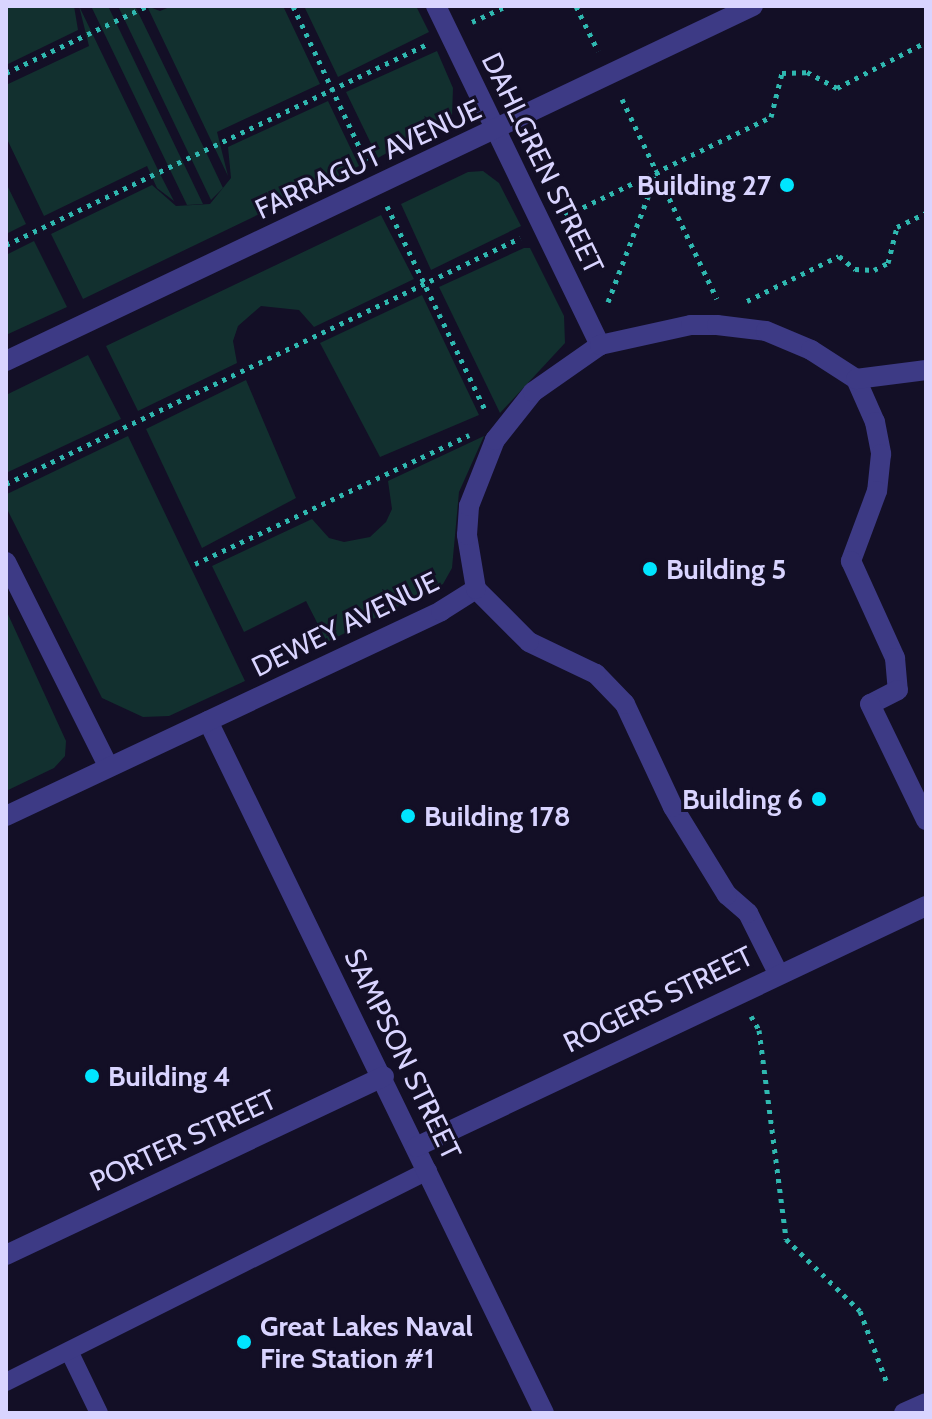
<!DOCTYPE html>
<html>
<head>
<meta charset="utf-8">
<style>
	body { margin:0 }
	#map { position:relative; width:932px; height:1419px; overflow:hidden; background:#130f26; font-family:Cabin,sans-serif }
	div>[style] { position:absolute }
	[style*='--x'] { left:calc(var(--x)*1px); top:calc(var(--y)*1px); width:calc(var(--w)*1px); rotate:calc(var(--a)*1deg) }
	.green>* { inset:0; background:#12302f }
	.path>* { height:5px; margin-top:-2.5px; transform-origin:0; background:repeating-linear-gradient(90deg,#2fb8b0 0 4px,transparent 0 10px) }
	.lane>* { height:18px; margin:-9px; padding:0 9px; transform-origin:9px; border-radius:9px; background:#3d3a85 }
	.street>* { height:20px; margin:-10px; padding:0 10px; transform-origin:10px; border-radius:10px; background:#3d3a85 }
	.dots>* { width:22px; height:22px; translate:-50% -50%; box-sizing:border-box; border:4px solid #130f26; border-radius:50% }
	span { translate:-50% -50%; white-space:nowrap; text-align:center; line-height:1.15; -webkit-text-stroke:6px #130f26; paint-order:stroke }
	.street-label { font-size:28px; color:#d9d4ff }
	.poi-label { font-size:28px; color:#d9d4ff; font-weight:700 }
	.right { translate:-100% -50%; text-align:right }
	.left { translate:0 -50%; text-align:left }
	.frame { position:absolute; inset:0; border:8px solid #d9d4ff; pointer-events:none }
</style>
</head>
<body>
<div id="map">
	<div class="green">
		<div style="clip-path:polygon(6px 6px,74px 6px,78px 30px,6px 65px)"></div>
		<div style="clip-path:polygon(79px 6px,159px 172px,174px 201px,157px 188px,147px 166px,44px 216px,6px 137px,6px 85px,89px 46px)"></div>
		<div style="clip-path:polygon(91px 6px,108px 6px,203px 204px,187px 205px)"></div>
		<div style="clip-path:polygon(118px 6px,135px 6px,205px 150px,223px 188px,211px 200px)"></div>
		<div style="clip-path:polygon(147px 6px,160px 11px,172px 6px,283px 6px,320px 84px,217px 132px,228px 176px)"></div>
		<div style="clip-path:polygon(304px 6px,416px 6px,429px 32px,338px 77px)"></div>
		<div style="clip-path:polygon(437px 51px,453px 88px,452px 116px,378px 158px,346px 92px)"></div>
		<div style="clip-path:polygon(328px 101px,359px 166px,83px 299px,51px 234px,152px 185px,176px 206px,210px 204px,231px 178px,228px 147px)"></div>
		<div style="clip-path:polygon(483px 171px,499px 183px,521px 226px,431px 270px,401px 204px,468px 172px)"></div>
		<div style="clip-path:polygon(6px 183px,26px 224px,6px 234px)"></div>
		<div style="clip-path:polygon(381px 215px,414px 279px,314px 327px,299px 310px,261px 306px,238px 326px,233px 341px,237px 363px,138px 411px,106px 346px)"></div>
		<div style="clip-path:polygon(34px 241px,67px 307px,6px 335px,6px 255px)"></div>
		<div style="clip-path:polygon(524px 248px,530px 248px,564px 316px,565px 343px,500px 413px,439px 287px)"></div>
		<div style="clip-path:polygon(422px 295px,479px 415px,380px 457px,320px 343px)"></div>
		<div style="clip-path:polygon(88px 355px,121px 419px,6px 473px,6px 395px)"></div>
		<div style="clip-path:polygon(246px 380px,296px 498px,202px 548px,146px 429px)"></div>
		<div style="clip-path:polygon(128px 436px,245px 681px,169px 716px,143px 717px,102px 698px,6px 507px,7px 494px)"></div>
		<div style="clip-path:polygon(484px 436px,459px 492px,452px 568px,443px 584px,327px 642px,306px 601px,244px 632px,212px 566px,312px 519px,329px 538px,344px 542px,370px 537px,386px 522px,392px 509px,388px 481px)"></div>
		<div style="clip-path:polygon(6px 610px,66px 741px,65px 756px,54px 768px,6px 791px)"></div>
	</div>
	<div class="path">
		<div style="--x:293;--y:6;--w:171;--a:64.8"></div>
		<div style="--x:576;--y:6;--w:50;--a:63.9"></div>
		<div style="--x:472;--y:22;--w:38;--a:-25"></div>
		<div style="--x:6;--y:73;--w:156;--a:-25.4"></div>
		<div style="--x:622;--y:99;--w:221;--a:64.6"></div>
		<div style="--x:387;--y:206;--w:226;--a:64.3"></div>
		<div style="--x:565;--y:216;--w:229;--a:-25.7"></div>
		<div style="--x:771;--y:117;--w:45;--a:-76"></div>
		<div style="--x:782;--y:73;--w:25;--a:-2"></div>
		<div style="--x:807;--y:72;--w:34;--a:28"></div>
		<div style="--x:837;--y:88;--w:100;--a:-27.3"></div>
		<div style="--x:6;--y:245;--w:467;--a:-25.5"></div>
		<div style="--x:747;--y:301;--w:102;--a:-26.1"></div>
		<div style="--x:839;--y:256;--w:21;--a:39"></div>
		<div style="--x:855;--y:269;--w:19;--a:3"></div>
		<div style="--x:874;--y:270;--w:16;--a:-27"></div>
		<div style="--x:888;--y:263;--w:37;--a:-76"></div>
		<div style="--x:897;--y:227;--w:32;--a:-26"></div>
		<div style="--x:608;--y:302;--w:138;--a:-69.2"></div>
		<div style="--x:6;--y:484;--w:570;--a:-25.58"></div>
		<div style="--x:195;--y:564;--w:303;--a:-25.2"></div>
		<div style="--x:751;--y:1016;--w:16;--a:60"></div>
		<div style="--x:759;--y:1030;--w:211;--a:82.6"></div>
		<div style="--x:786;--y:1239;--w:103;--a:44.2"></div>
		<div style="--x:860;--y:1311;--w:77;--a:69.4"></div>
	</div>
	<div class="lane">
		<div style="--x:69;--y:1351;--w:69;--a:64.2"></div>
		<div style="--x:6;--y:1382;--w:472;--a:-26.6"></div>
	</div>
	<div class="street">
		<div style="--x:436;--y:6;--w:377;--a:64.2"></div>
		<div style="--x:6;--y:361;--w:827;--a:-25.42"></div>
		<div style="--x:856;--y:379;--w:47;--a:66.2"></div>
		<div style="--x:875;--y:422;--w:33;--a:79"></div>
		<div style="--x:881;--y:454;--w:37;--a:96"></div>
		<div style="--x:877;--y:491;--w:75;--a:110.4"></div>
		<div style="--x:851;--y:561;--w:107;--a:65.6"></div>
		<div style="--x:895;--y:658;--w:32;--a:85"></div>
		<div style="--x:898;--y:690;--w:31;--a:153"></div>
		<div style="--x:870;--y:704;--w:129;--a:64.2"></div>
		<div style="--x:6;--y:562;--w:228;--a:63.4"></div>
		<div style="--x:208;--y:721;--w:769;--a:64.1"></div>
		<div style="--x:6;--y:816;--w:481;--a:-25.2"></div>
		<div style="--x:441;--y:611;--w:41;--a:-32.2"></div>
		<div style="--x:778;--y:973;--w:67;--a:-116.6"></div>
		<div style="--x:748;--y:913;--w:28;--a:-139"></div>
		<div style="--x:727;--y:895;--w:103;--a:-121.5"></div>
		<div style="--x:673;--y:807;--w:114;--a:-115"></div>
		<div style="--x:625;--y:704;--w:42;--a:-134"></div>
		<div style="--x:596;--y:674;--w:74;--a:-154.5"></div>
		<div style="--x:529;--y:642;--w:75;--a:-135"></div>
		<div style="--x:476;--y:589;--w:55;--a:-99.5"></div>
		<div style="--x:467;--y:535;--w:29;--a:-86"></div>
		<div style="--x:469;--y:506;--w:71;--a:-68.5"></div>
		<div style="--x:495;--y:440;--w:61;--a:-51.6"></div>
		<div style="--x:533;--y:392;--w:82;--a:-35"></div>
		<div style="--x:600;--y:345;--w:93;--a:-12.4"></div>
		<div style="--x:691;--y:325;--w:26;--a:0"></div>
		<div style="--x:717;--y:325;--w:49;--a:7"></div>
		<div style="--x:766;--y:331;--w:49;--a:22.9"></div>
		<div style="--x:811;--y:350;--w:54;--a:32.8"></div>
		<div style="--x:856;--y:379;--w:71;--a:-7.3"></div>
		<div style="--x:416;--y:1147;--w:564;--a:-25.29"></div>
		<div style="--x:6;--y:1255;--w:418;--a:-25.3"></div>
		<div style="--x:904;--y:1413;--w:24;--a:-24"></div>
	</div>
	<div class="dots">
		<div style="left:787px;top:185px;background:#00e5ff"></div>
		<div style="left:650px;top:569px;background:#00e5ff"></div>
		<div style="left:819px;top:799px;background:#00e5ff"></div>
		<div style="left:408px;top:816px;background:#00e5ff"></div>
		<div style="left:92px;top:1076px;background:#00e5ff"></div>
		<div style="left:244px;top:1342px;background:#00e5ff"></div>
	</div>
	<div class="street-label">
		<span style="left:368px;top:159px;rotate:-25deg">FARRAGUT AVENUE</span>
		<span style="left:543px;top:163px;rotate:64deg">DAHLGREN STREET</span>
		<span style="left:345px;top:624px;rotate:-26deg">DEWEY AVENUE</span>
		<span style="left:658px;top:999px;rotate:-26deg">ROGERS STREET</span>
		<span style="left:403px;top:1054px;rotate:64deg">SAMPSON STREET</span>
		<span style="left:183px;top:1140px;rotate:-25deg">PORTER STREET</span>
	</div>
	<div class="poi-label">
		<span class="right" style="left:771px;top:185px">Building 27</span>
		<span class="left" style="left:666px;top:569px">Building 5</span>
		<span class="right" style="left:803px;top:799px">Building 6</span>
		<span class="left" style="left:424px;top:816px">Building 178</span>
		<span class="left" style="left:108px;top:1076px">Building 4</span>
		<span class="left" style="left:260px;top:1342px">Great Lakes Naval<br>Fire Station #1</span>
	</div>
	<div class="frame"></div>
</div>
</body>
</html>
